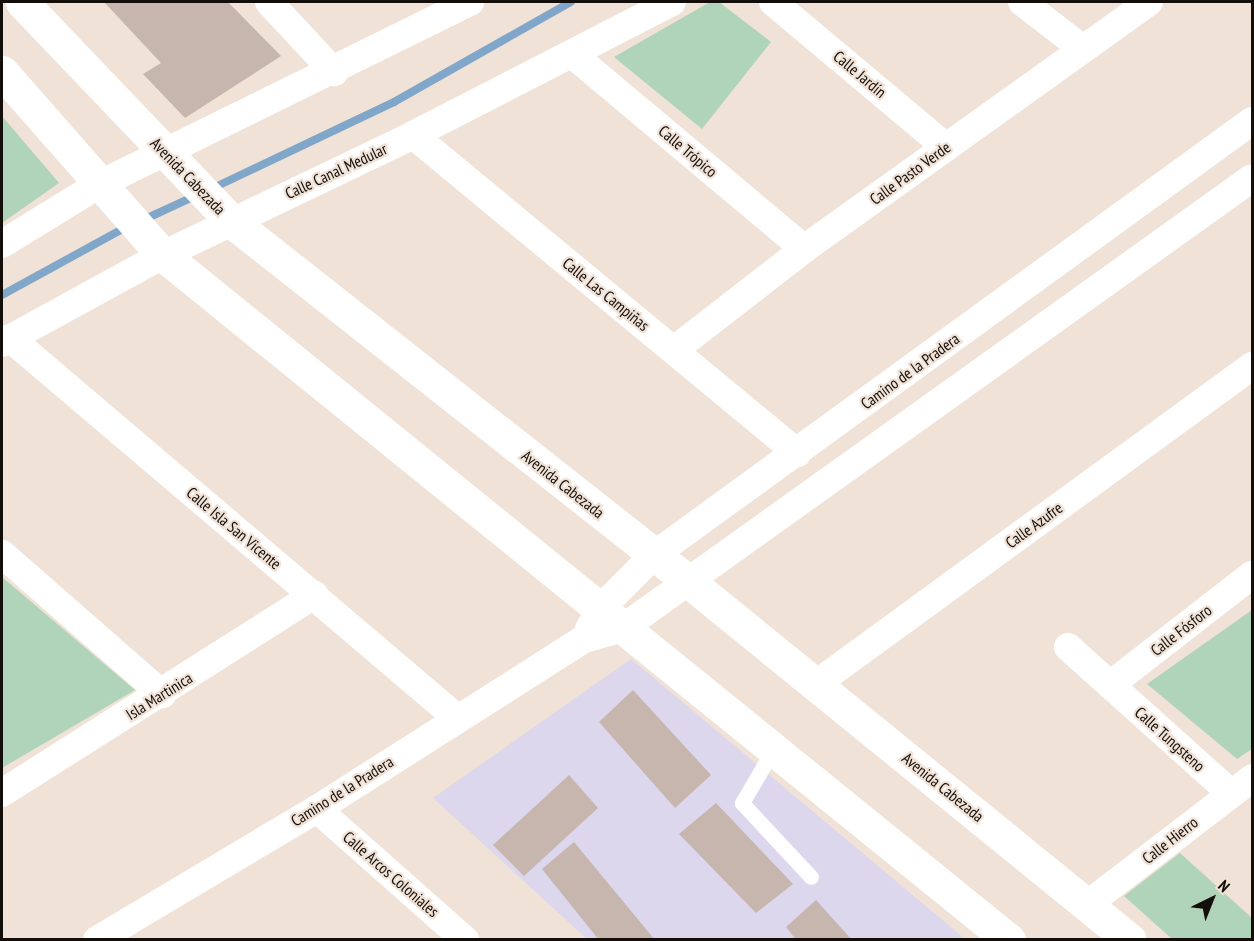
<!DOCTYPE html>
<html>
<head>
<meta charset="utf-8">
<style>
	body { margin:0 }
	#map { position:relative; width:1254px; height:941px; overflow:hidden; background:#f0e2d6; font-family:"PT Sans Narrow",sans-serif }
	div>[style] { position:absolute }
	[style*='--x'] { left:calc(var(--x)*1px); top:calc(var(--y)*1px); width:calc(var(--w)*1px); rotate:calc(var(--a)*1deg) }
	.education>* { inset:0; background:#dcd7ed }
	.green>* { inset:0; background:#b0d4b9 }
	.stream>* { height:8px; margin:-4px; padding:0 4px; transform-origin:4px; border-radius:4px; background:#80a6ca }
	.building>* { inset:0; background:#c7b6ae }
	.lane>* { height:15px; margin:-7.5px; padding:0 7.5px; transform-origin:7.5px; border-radius:7.5px; background:#fff }
	.street>* { height:28px; margin:-14px; padding:0 14px; transform-origin:14px; border-radius:14px; background:#fff }
	.secondary>* { height:33px; margin:-16.5px; padding:0 16.5px; transform-origin:16.5px; border-radius:16.5px; background:#fff }
	span { translate:-50% -50%; white-space:nowrap; text-align:center; line-height:1.15; -webkit-text-stroke:4.5px #f0e2d6; paint-order:stroke }
	.street-label { font-size:16px; color:#130e0a }
	.frame { position:absolute; inset:0; border:3px solid #130e0a; pointer-events:none }
	.north { position:absolute; left:1182px; top:869px; width:60px; height:60px; -webkit-text-stroke:4px #f0e2d6; paint-order:stroke; rotate:43deg; font-size:16px; font-weight:700; line-height:24px; text-align:center; color:#130e0a }
	.north::after { content:''; display:block; margin:auto; width:21px; height:27px; background:#130e0a; clip-path:polygon(50% 0,100% 100%,50% 72%,0 100%) }
</style>
</head>
<body>
<div id="map">
	<div class="education">
		<div style="clip-path:polygon(631px 659px,965px 939px,587px 939px,433px 798px)"></div>
	</div>
	<div class="green">
		<div style="clip-path:polygon(710px 2px,719px 2px,771px 42px,702px 129px,614px 57px)"></div>
		<div style="clip-path:polygon(2px 116px,59px 183px,2px 223px)"></div>
		<div style="clip-path:polygon(2px 577px,135px 690px,2px 768px)"></div>
		<div style="clip-path:polygon(1252px 610px,1252px 749px,1237px 759px,1147px 684px)"></div>
		<div style="clip-path:polygon(1180px 853px,1252px 918px,1252px 939px,1172px 939px,1124px 896px)"></div>
	</div>
	<div class="stream">
		<div style="--x:211;--y:189;--w:203;--a:-25.4"></div>
		<div style="--x:394;--y:102;--w:203;--a:-29.5"></div>
		<div style="--x:143;--y:220;--w:57;--a:-24.8"></div>
		<div style="--x:2;--y:295;--w:141;--a:-28.7"></div>
	</div>
	<div class="building">
		<div style="clip-path:polygon(104px 2px,228px 2px,281px 56px,185px 118px,143px 74px,161px 63px)"></div>
		<div style="clip-path:polygon(633px 690px,711px 775px,675px 808px,599px 722px)"></div>
		<div style="clip-path:polygon(569px 775px,598px 808px,524px 876px,493px 845px)"></div>
		<div style="clip-path:polygon(716px 803px,793px 884px,756px 913px,679px 834px)"></div>
		<div style="clip-path:polygon(574px 842px,655px 940px,599px 940px,542px 869px)"></div>
		<div style="clip-path:polygon(816px 900px,852px 940px,796px 940px,786px 927px)"></div>
	</div>
	<div class="lane">
		<div style="--x:774;--y:748;--w:64;--a:120.2"></div>
		<div style="--x:742;--y:803;--w:101;--a:47"></div>
	</div>
	<div class="street">
		<div style="--x:269;--y:2;--w:96;--a:47.1"></div>
		<div style="--x:773;--y:2;--w:226;--a:40"></div>
		<div style="--x:1022;--y:2;--w:77;--a:37.6"></div>
		<div style="--x:572;--y:54;--w:303;--a:40"></div>
		<div style="--x:413;--y:135;--w:499;--a:39.6"></div>
		<div style="--x:2;--y:244;--w:113;--a:-31.6"></div>
		<div style="--x:98;--y:185;--w:415;--a:-26.2"></div>
		<div style="--x:10;--y:338;--w:587;--a:40.37"></div>
		<div style="--x:2;--y:343;--w:183;--a:-28.7"></div>
		<div style="--x:163;--y:255;--w:277;--a:-25.6"></div>
		<div style="--x:413;--y:135;--w:291;--a:-27.2"></div>
		<div style="--x:674;--y:350;--w:165;--a:-37.8"></div>
		<div style="--x:804;--y:249;--w:424;--a:-35.6"></div>
		<div style="--x:2;--y:554;--w:213;--a:41.2"></div>
		<div style="--x:589;--y:629;--w:23;--a:-61"></div>
		<div style="--x:600;--y:609;--w:76;--a:-45"></div>
		<div style="--x:654;--y:555;--w:739;--a:-35.97"></div>
		<div style="--x:1068;--y:647;--w:219;--a:41.9"></div>
		<div style="--x:816;--y:684;--w:540;--a:-36.11"></div>
		<div style="--x:1110;--y:685;--w:180;--a:-37.8"></div>
		<div style="--x:2;--y:793;--w:370;--a:-32.4"></div>
		<div style="--x:317;--y:809;--w:198;--a:41.5"></div>
		<div style="--x:1088;--y:904;--w:207;--a:-37.5"></div>
		<div style="--x:97;--y:940;--w:256;--a:-30.8"></div>
		<div style="--x:317;--y:809;--w:317;--a:-32.5"></div>
		<div style="--x:584;--y:639;--w:41;--a:-15.8"></div>
		<div style="--x:623;--y:628;--w:773;--a:-35.58"></div>
	</div>
	<div class="secondary">
		<div style="--x:22;--y:2;--w:303;--a:46.3"></div>
		<div style="--x:231;--y:221;--w:582;--a:38.23"></div>
		<div style="--x:688;--y:581;--w:569;--a:39.08"></div>
		<div style="--x:2;--y:72;--w:244;--a:48.7"></div>
		<div style="--x:163;--y:255;--w:1089;--a:39"></div>
	</div>
	<div class="street-label">
		<span style="left:860px;top:74px;rotate:40deg">Calle Jardín</span>
		<span style="left:688px;top:151px;rotate:40deg">Calle Trópico</span>
		<span style="left:336px;top:171px;rotate:-25deg">Calle Canal Medular</span>
		<span style="left:910px;top:173px;rotate:-36deg">Calle Pasto Verde</span>
		<span style="left:188px;top:176px;rotate:46deg">Avenida Cabezada</span>
		<span style="left:606px;top:294px;rotate:39deg">Calle Las Campiñas</span>
		<span style="left:910px;top:371px;rotate:-36deg">Camino de la Pradera</span>
		<span style="left:563px;top:484px;rotate:38deg">Avenida Cabezada</span>
		<span style="left:1034px;top:525px;rotate:-36deg">Calle Azufre</span>
		<span style="left:234px;top:528px;rotate:40deg">Calle Isla San Vicente</span>
		<span style="left:1181px;top:630px;rotate:-38deg">Calle Fósforo</span>
		<span style="left:159px;top:696px;rotate:-32deg">Isla Martinica</span>
		<span style="left:1170px;top:739px;rotate:42deg">Calle Tungsteno</span>
		<span style="left:943px;top:787px;rotate:39deg">Avenida Cabezada</span>
		<span style="left:342px;top:791px;rotate:-32deg">Camino de la Pradera</span>
		<span style="left:1170px;top:840px;rotate:-38deg">Calle Hierro</span>
		<span style="left:391px;top:874px;rotate:41deg">Calle Arcos Coloniales</span>
	</div>
	<div class="frame"></div>
	<div class="north">N</div>
</div>
</body>
</html>
